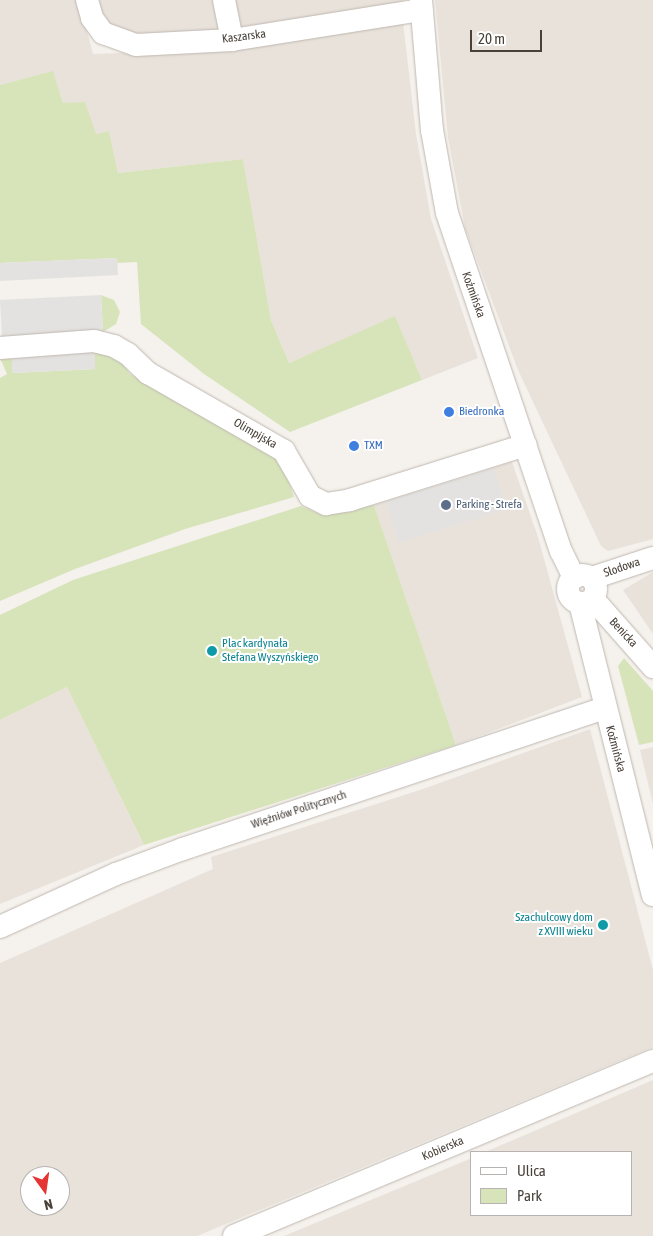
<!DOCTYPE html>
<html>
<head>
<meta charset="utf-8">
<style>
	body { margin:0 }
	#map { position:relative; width:653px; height:1236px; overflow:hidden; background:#f5f1ec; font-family:"Asap Condensed",sans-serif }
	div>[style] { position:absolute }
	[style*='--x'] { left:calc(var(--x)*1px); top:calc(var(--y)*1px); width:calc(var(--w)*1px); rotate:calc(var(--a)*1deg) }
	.residential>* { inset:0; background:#e8e2db }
	.green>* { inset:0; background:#d7e4ba }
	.parking>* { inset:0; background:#e4e2e0 }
	.roads { filter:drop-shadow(0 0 1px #bfb7b0) drop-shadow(0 0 1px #bfb7b0) }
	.street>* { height:22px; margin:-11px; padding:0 11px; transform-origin:11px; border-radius:11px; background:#fff }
	.street>.ring { margin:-11px; padding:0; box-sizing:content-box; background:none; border:22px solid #fff; border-radius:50% }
	.dots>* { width:14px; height:14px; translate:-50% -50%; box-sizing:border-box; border:2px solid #fff; border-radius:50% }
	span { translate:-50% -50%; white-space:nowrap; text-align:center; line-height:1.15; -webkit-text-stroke:4px #fff; paint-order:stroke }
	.street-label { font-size:12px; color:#49413a }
	.shop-label { font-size:12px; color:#366cbe }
	.left { translate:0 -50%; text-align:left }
	.service-label { font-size:12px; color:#4e5e75 }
	.culture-label { font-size:12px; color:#0d838f }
	.right { translate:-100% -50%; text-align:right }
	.legend { position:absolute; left:470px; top:1151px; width:162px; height:65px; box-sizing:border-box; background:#fff; border:1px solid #b6b3b0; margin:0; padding:6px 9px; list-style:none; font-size:15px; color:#49413a }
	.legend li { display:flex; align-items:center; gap:10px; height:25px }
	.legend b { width:25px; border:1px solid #b6b3b0 }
	.north { position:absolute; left:20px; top:1166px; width:50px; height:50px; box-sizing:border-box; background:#fff; border:1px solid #b6b3b0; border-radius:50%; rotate:166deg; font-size:14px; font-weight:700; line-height:20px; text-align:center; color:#49413a }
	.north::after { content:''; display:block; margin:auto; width:18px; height:22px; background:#e43434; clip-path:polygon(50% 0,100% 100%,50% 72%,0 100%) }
	.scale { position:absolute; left:470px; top:30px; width:72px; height:22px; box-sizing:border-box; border:2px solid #49413a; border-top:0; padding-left:6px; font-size:15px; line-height:18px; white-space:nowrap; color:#49413a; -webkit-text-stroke:4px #fff; paint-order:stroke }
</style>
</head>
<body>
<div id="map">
	<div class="residential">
		<div style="clip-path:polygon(0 0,79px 0,93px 54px,228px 49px,403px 22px,416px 134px,431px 219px,478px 358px,422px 380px,395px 317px,289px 363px,271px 320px,243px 159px,118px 173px,109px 132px,96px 134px,63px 103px,53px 72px,0 85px)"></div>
		<div style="clip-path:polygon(94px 0,404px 0,405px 7px,226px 35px,122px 36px,102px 20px)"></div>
		<div style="clip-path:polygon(435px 0,653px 0,653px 539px,608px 551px,601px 546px,518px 370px,465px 228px,448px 138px)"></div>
		<div style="clip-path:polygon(512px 462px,538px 537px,582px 697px,456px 745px,374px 505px)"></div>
		<div style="clip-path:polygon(653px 572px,653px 634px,623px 590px)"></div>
		<div style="clip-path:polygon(67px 687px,144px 845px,0 904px,0 720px)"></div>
		<div style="clip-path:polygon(evenodd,590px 729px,653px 970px,653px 1047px,197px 1236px,0 1236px,0 963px,213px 869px,211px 857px,423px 789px,590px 729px,30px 1176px,60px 1176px,60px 1206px,30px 1206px,30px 1176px)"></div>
		<div style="clip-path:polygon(653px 747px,653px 804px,640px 750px)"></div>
		<div style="clip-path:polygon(653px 1080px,653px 1236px,284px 1236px,472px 1158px,472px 1215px,632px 1215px,632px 1152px,485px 1152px)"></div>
	</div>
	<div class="green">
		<div style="clip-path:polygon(53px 71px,63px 103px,85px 102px,96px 134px,109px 131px,118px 173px,243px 159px,271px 320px,289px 363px,395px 316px,422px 380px,290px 432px,204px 374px,141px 324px,137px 262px,117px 263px,117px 258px,0 263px,0 85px)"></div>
		<div style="clip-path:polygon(101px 295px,114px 300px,120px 312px,116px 324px,103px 332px)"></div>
		<div style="clip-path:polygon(95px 350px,122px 363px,130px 374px,270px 453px,282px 462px,294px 497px,185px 529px,75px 569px,0 601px,0 378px,7px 374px,0 358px,12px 354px,13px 373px,95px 369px)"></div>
		<div style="clip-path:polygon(374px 505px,456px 745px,144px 845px,67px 687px,0 720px,0 615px,73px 580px,301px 506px,325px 516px)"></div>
		<div style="clip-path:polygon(624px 658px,653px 691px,653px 742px,639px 745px,618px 666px)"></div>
	</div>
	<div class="parking">
		<div style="clip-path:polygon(117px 258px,118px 275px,0 281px,0 263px)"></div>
		<div style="clip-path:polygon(101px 295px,103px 332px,2px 337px,0 300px)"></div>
		<div style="clip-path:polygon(95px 350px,95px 369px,12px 373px,12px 354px)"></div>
		<div style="clip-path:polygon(494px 468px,507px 509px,399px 543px,386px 502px)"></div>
	</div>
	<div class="roads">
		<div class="street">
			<div style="--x:87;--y:0;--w:19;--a:74"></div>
			<div style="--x:92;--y:18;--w:19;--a:54"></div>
			<div style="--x:103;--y:33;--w:35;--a:20"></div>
			<div style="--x:136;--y:45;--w:96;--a:-3"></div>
			<div style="--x:232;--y:40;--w:192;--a:-9"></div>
			<div style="--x:224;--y:0;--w:41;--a:78.7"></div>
			<div style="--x:421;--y:0;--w:130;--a:85.2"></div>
			<div style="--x:432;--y:130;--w:84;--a:79.8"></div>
			<div style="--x:447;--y:213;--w:357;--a:71.4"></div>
			<div style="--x:561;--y:551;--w:30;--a:64"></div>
			<div style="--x:0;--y:348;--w:94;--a:-4.3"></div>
			<div style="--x:94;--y:341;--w:21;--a:14"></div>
			<div style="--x:114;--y:346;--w:16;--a:30"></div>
			<div style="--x:128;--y:354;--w:28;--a:44"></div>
			<div style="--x:148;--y:373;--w:157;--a:29.8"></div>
			<div style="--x:284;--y:451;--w:52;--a:60"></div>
			<div style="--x:310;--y:496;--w:18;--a:27"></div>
			<div style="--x:326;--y:504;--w:24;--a:-9"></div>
			<div style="--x:350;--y:500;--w:184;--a:-17.4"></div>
			<div class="ring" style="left:568px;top:575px;width:6px;height:6px"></div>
			<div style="--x:592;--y:578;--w:64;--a:-18.2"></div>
			<div style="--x:593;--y:599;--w:91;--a:48.6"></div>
			<div style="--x:580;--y:603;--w:301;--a:76"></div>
			<div style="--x:0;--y:927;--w:128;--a:-24.6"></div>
			<div style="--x:116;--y:874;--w:72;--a:-20.5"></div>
			<div style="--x:183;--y:849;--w:445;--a:-18.5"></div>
			<div style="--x:234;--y:1236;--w:454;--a:-22.7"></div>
		</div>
	</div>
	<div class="dots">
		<div style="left:449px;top:412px;background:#3f7fe0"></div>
		<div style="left:354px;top:446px;background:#3f7fe0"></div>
		<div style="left:446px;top:505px;background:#5c6f8a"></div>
		<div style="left:212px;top:651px;background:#0f9aa8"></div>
		<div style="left:603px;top:925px;background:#0f9aa8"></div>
	</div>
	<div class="street-label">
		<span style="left:244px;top:37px;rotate:-7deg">Kaszarska</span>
		<span style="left:473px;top:295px;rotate:70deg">Koźmińska</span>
		<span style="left:255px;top:434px;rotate:30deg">Olimpijska</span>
		<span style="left:622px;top:568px;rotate:-19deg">Słodowa</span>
		<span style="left:623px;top:633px;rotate:47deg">Benicka</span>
		<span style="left:615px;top:749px;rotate:75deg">Koźmińska</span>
		<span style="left:299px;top:810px;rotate:-18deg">Więźniów Politycznych</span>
		<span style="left:443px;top:1149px;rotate:-23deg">Kobierska</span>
	</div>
	<div class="shop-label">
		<span class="left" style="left:459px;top:412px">Biedronka</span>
		<span class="left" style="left:364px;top:446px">TXM</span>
	</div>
	<div class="service-label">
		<span class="left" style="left:456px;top:505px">Parking - Strefa</span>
	</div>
	<div class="culture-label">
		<span class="left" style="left:222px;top:651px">Plac kardynała<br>Stefana Wyszyńskiego</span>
		<span class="right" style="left:593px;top:925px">Szachulcowy dom<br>z XVIII wieku</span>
	</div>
	<ul class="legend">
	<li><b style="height:6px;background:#fff"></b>Ulica</li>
	<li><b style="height:14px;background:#d7e4ba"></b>Park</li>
	</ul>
	<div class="north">N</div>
	<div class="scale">20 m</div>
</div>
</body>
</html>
